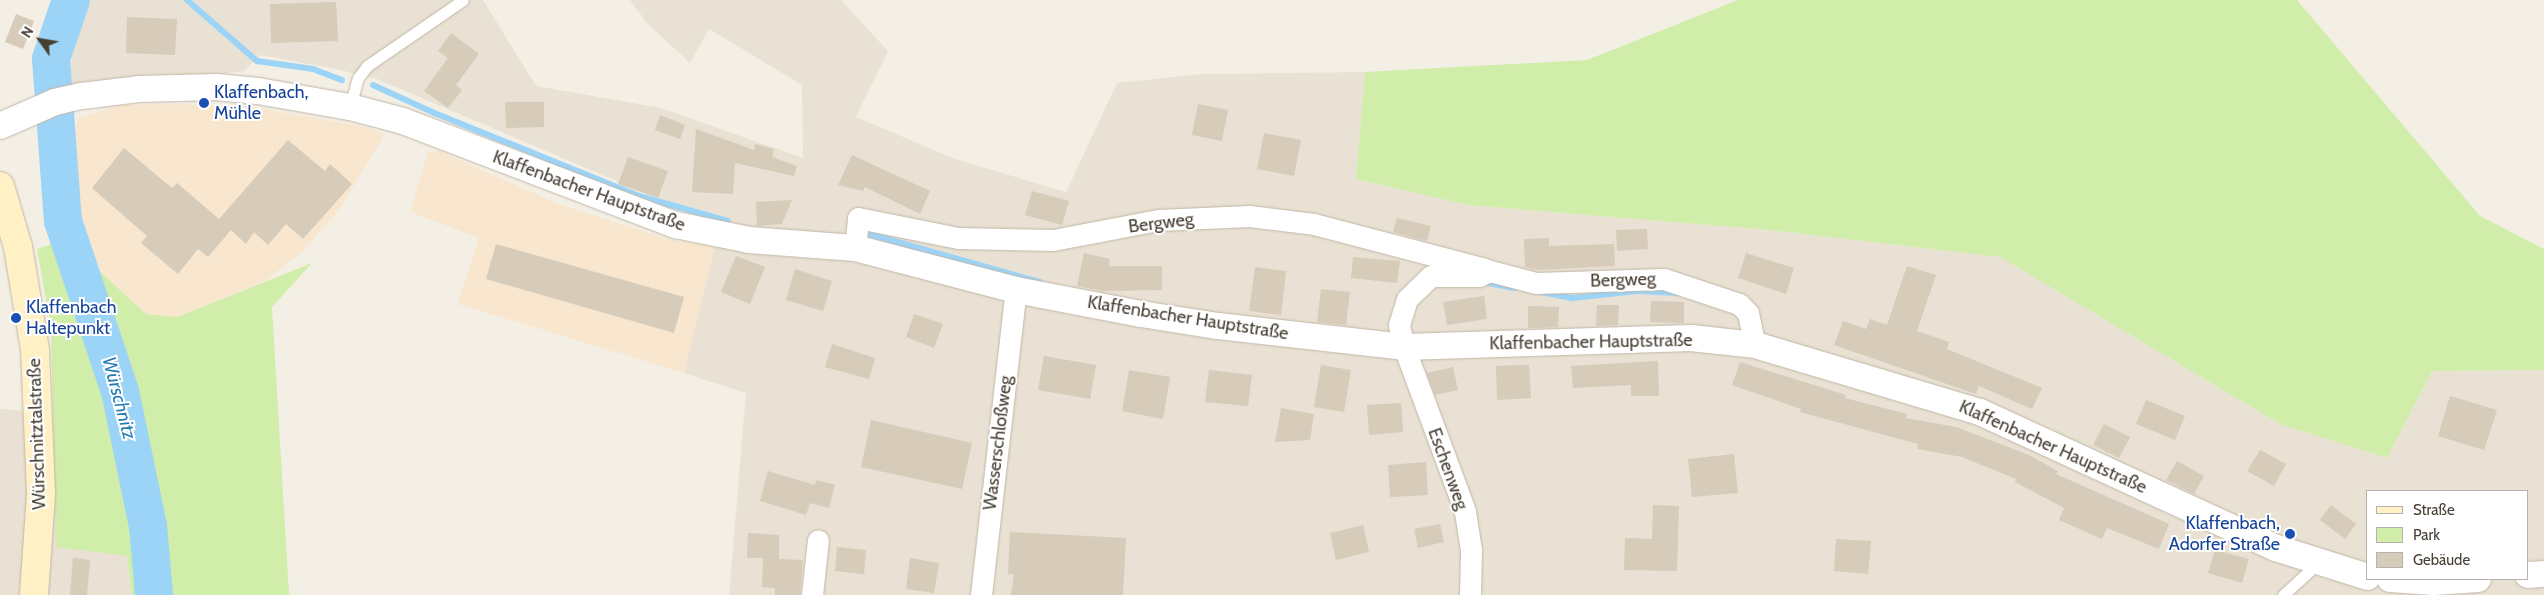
<!DOCTYPE html>
<html>
<head>
<meta charset="utf-8">
<style>
	body { margin:0 }
	#map { position:relative; width:2544px; height:595px; overflow:hidden; background:#f4efe5; font-family:Cabin,sans-serif }
	div>[style] { position:absolute }
	[style*='--x'] { left:calc(var(--x)*1px); top:calc(var(--y)*1px); width:calc(var(--w)*1px); rotate:calc(var(--a)*1deg) }
	.residential>* { inset:0; background:#e9e1d3 }
	.commercial>* { inset:0; background:#f8e6ce }
	.green>* { inset:0; background:#d0edaa }
	.stream>* { height:6px; margin:-3px; padding:0 3px; transform-origin:3px; border-radius:3px; background:#9cd4f7 }
	.river>* { height:38px; margin:-19px; padding:0 19px; transform-origin:19px; border-radius:19px; background:#9cd4f7 }
	.building>* { inset:0; background:#d7cbba }
	.roads { filter:drop-shadow(0 0 1px #c1b7a7) drop-shadow(0 0 1px #c1b7a7) }
	.service>* { height:11px; margin:-5.5px; padding:0 5.5px; transform-origin:5.5px; border-radius:5.5px; background:#fff }
	.minor>* { height:21px; margin:-10.5px; padding:0 10.5px; transform-origin:10.5px; border-radius:10.5px; background:#fff }
	.tertiary>* { height:26px; margin:-13px; padding:0 13px; transform-origin:13px; border-radius:13px; background:#fff }
	.secondary>* { height:28px; margin:-14px; padding:0 14px; transform-origin:14px; border-radius:14px; background:#fff0c5 }
	.dots>* { width:14px; height:14px; translate:-50% -50%; box-sizing:border-box; border:2px solid #fff; border-radius:50% }
	span { translate:-50% -50%; white-space:nowrap; text-align:center; line-height:1.15; -webkit-text-stroke:4px #fff; paint-order:stroke }
	.transit-label { font-size:18px; color:#164399 }
	.left { translate:0 -50%; text-align:left }
	.right { translate:-100% -50%; text-align:right }
	.street-label { font-size:18px; color:#473f34 }
	.water-label { font-size:19px; color:#227ab4; font-style:italic }
	.legend { position:absolute; left:2366px; top:490px; width:162px; height:90px; box-sizing:border-box; background:#fff; border:1px solid #b5b2ae; margin:0; padding:6px 9px; list-style:none; font-size:15px; color:#473f34 }
	.legend li { display:flex; align-items:center; gap:10px; height:25px }
	.legend b { width:25px; border:1px solid #b5b2ae }
	.north { position:absolute; left:15px; top:15px; width:50px; height:50px; -webkit-text-stroke:4px #fff; paint-order:stroke; rotate:302deg; font-size:14px; font-weight:700; line-height:20px; text-align:center; color:#473f34 }
	.north::after { content:''; display:block; margin:auto; width:18px; height:22px; background:#473f34; clip-path:polygon(50% 0,100% 100%,50% 72%,0 100%) }
</style>
</head>
<body>
<div id="map">
	<div class="residential">
		<div style="clip-path:polygon(evenodd,86px 0,483px 0,536px 86px,661px 108px,803px 158px,802px 85px,709px 29px,690px 63px,647px 23px,630px 0,841px 0,888px 51px,856px 117px,955px 159px,1066px 192px,1117px 83px,1202px 74px,1365px 72px,1356px 179px,1468px 205px,1770px 230px,2000px 257px,2280px 424px,2387px 458px,2432px 371px,2544px 370px,2544px 595px,729px 595px,746px 393px,684px 373px,720px 225px,377px 79px,336px 69px,260px 55px,244px 71px,209px 75px,151px 75px,65px 88px,86px 0,2368px 491px,2528px 491px,2528px 579px,2368px 579px,2368px 491px)"></div>
		<div style="clip-path:polygon(0 409px,51px 413px,127px 556px,132px 595px,0 595px)"></div>
	</div>
	<div class="commercial">
		<div style="clip-path:polygon(174px 104px,245px 106px,365px 127px,385px 134px,339px 210px,302px 252px,265px 281px,177px 317px,146px 314px,96px 268px,81px 234px,68px 164px,78px 118px,122px 105px)"></div>
		<div style="clip-path:polygon(439px 151px,561px 205px,671px 240px,715px 246px,684px 373px,458px 304px,479px 238px,410px 212px,428px 152px)"></div>
	</div>
	<div class="green">
		<div style="clip-path:polygon(1738px 0,2297px 0,2480px 216px,2544px 249px,2544px 370px,2432px 371px,2387px 458px,2280px 424px,2000px 257px,1770px 230px,1468px 205px,1356px 179px,1365px 72px,1587px 60px)"></div>
		<div style="clip-path:polygon(81px 234px,96px 268px,146px 314px,177px 317px,312px 263px,272px 307px,289px 594px,293px 595px,132px 595px,127px 556px,56px 547px,51px 328px,37px 249px)"></div>
	</div>
	<div class="stream">
		<div style="--x:187;--y:0;--w:93;--a:41.1"></div>
		<div style="--x:257;--y:61;--w:57;--a:8.1"></div>
		<div style="--x:313;--y:69;--w:31;--a:21"></div>
		<div style="--x:373;--y:85;--w:65;--a:24.6"></div>
		<div style="--x:432;--y:112;--w:223;--a:22.1"></div>
		<div style="--x:639;--y:196;--w:92;--a:15.7"></div>
		<div style="--x:869;--y:234;--w:178;--a:15.7"></div>
		<div style="--x:1483;--y:282;--w:32;--a:11"></div>
		<div style="--x:1541;--y:292;--w:33;--a:11"></div>
		<div style="--x:1573;--y:298;--w:64;--a:-6.2"></div>
		<div style="--x:1637;--y:291;--w:41;--a:2.8"></div>
	</div>
	<div class="river">
		<div style="--x:71;--y:0;--w:62;--a:108.7"></div>
		<div style="--x:51;--y:59;--w:162;--a:85.8"></div>
		<div style="--x:63;--y:221;--w:179;--a:71.5"></div>
		<div style="--x:120;--y:391;--w:138;--a:78.3"></div>
		<div style="--x:148;--y:526;--w:69;--a:85"></div>
	</div>
	<div class="building">
		<div style="clip-path:polygon(336px 2px,338px 41px,271px 43px,270px 4px)"></div>
		<div style="clip-path:polygon(16px 14px,34px 21px,23px 49px,5px 42px)"></div>
		<div style="clip-path:polygon(127px 17px,177px 19px,175px 55px,126px 53px)"></div>
		<div style="clip-path:polygon(451px 33px,479px 54px,456px 85px,462px 90px,448px 108px,424px 91px,448px 58px,438px 51px)"></div>
		<div style="clip-path:polygon(505px 102px,544px 102px,544px 127px,506px 128px)"></div>
		<div style="clip-path:polygon(1198px 104px,1228px 110px,1222px 141px,1192px 135px)"></div>
		<div style="clip-path:polygon(660px 115px,685px 125px,680px 139px,655px 130px)"></div>
		<div style="clip-path:polygon(696px 129px,754px 150px,755px 144px,774px 149px,772px 157px,797px 166px,794px 176px,735px 163px,733px 194px,692px 192px)"></div>
		<div style="clip-path:polygon(1264px 133px,1301px 140px,1294px 176px,1257px 169px)"></div>
		<div style="clip-path:polygon(288px 140px,325px 171px,330px 164px,352px 184px,303px 239px,286px 224px,268px 245px,254px 232px,246px 244px,231px 230px,208px 257px,198px 249px,178px 274px,141px 243px,147px 236px,92px 188px,124px 148px,172px 188px,177px 183px,219px 219px)"></div>
		<div style="clip-path:polygon(852px 155px,930px 191px,920px 214px,865px 187px,863px 191px,838px 185px)"></div>
		<div style="clip-path:polygon(628px 157px,668px 171px,658px 198px,618px 184px)"></div>
		<div style="clip-path:polygon(1032px 191px,1069px 201px,1062px 225px,1025px 215px)"></div>
		<div style="clip-path:polygon(792px 200px,782px 224px,757px 226px,756px 202px)"></div>
		<div style="clip-path:polygon(1397px 218px,1431px 226px,1427px 241px,1393px 232px)"></div>
		<div style="clip-path:polygon(1647px 229px,1648px 249px,1617px 251px,1616px 230px)"></div>
		<div style="clip-path:polygon(1549px 238px,1549px 246px,1614px 244px,1615px 266px,1537px 270px,1525px 267px,1524px 239px)"></div>
		<div style="clip-path:polygon(496px 244px,684px 297px,674px 333px,486px 279px)"></div>
		<div style="clip-path:polygon(1084px 253px,1110px 259px,1109px 266px,1162px 266px,1162px 290px,1103px 291px,1077px 286px)"></div>
		<div style="clip-path:polygon(1746px 253px,1794px 268px,1786px 294px,1738px 278px)"></div>
		<div style="clip-path:polygon(736px 256px,765px 267px,750px 304px,721px 292px)"></div>
		<div style="clip-path:polygon(1353px 257px,1400px 261px,1397px 283px,1351px 278px)"></div>
		<div style="clip-path:polygon(1907px 266px,1936px 275px,1917px 331px,1949px 342px,1947px 349px,2042px 388px,2032px 409px,1979px 386px,1976px 394px,1834px 345px,1843px 321px,1866px 329px,1870px 319px,1887px 325px)"></div>
		<div style="clip-path:polygon(1255px 267px,1286px 271px,1281px 315px,1249px 311px)"></div>
		<div style="clip-path:polygon(795px 269px,832px 281px,823px 311px,786px 300px)"></div>
		<div style="clip-path:polygon(1321px 289px,1350px 292px,1346px 325px,1317px 322px)"></div>
		<div style="clip-path:polygon(1484px 296px,1487px 319px,1447px 325px,1443px 302px)"></div>
		<div style="clip-path:polygon(1651px 301px,1684px 302px,1684px 323px,1650px 322px)"></div>
		<div style="clip-path:polygon(1597px 305px,1619px 305px,1618px 325px,1596px 326px)"></div>
		<div style="clip-path:polygon(1528px 306px,1559px 307px,1558px 327px,1528px 328px)"></div>
		<div style="clip-path:polygon(914px 314px,943px 324px,934px 348px,906px 337px)"></div>
		<div style="clip-path:polygon(832px 344px,875px 358px,869px 379px,825px 367px)"></div>
		<div style="clip-path:polygon(1044px 356px,1096px 365px,1090px 399px,1038px 390px)"></div>
		<div style="clip-path:polygon(1658px 361px,1659px 396px,1631px 396px,1631px 385px,1573px 388px,1571px 366px)"></div>
		<div style="clip-path:polygon(1740px 362px,1846px 395px,1845px 398px,1907px 414px,1906px 418px,1956px 427px,2029px 455px,2058px 471px,2056px 474px,2169px 524px,2159px 549px,2107px 528px,2102px 539px,2059px 520px,2064px 508px,2015px 482px,2016px 479px,1962px 457px,1917px 449px,1918px 444px,1800px 412px,1801px 409px,1732px 385px)"></div>
		<div style="clip-path:polygon(1321px 365px,1351px 370px,1344px 412px,1314px 407px)"></div>
		<div style="clip-path:polygon(1529px 365px,1531px 398px,1497px 400px,1496px 366px)"></div>
		<div style="clip-path:polygon(1453px 367px,1458px 390px,1435px 395px,1427px 373px)"></div>
		<div style="clip-path:polygon(1129px 370px,1170px 377px,1163px 419px,1122px 411px)"></div>
		<div style="clip-path:polygon(1209px 370px,1252px 375px,1248px 406px,1205px 402px)"></div>
		<div style="clip-path:polygon(2450px 396px,2497px 410px,2484px 450px,2438px 436px)"></div>
		<div style="clip-path:polygon(2146px 400px,2185px 416px,2175px 440px,2136px 424px)"></div>
		<div style="clip-path:polygon(1401px 403px,1403px 432px,1369px 435px,1367px 405px)"></div>
		<div style="clip-path:polygon(1281px 408px,1314px 414px,1310px 440px,1275px 442px)"></div>
		<div style="clip-path:polygon(871px 420px,972px 443px,962px 489px,861px 467px)"></div>
		<div style="clip-path:polygon(2104px 424px,2130px 437px,2119px 458px,2093px 445px)"></div>
		<div style="clip-path:polygon(2260px 450px,2286px 464px,2274px 486px,2247px 471px)"></div>
		<div style="clip-path:polygon(1734px 454px,1738px 493px,1692px 497px,1688px 459px)"></div>
		<div style="clip-path:polygon(2177px 461px,2204px 476px,2194px 494px,2166px 480px)"></div>
		<div style="clip-path:polygon(1426px 462px,1428px 495px,1390px 497px,1388px 465px)"></div>
		<div style="clip-path:polygon(768px 471px,815px 485px,816px 480px,835px 485px,829px 508px,810px 503px,806px 515px,760px 501px)"></div>
		<div style="clip-path:polygon(1653px 505px,1679px 506px,1677px 571px,1624px 570px,1625px 538px,1652px 539px)"></div>
		<div style="clip-path:polygon(2331px 505px,2356px 524px,2345px 539px,2320px 520px)"></div>
		<div style="clip-path:polygon(1440px 524px,1444px 542px,1418px 548px,1414px 529px)"></div>
		<div style="clip-path:polygon(1363px 525px,1369px 552px,1336px 560px,1330px 533px)"></div>
		<div style="clip-path:polygon(1010px 532px,1126px 538px,1123px 595px,1011px 595px,1014px 574px,1008px 574px)"></div>
		<div style="clip-path:polygon(748px 533px,779px 535px,779px 559px,803px 560px,800px 595px,775px 595px,775px 588px,762px 587px,763px 558px,747px 558px)"></div>
		<div style="clip-path:polygon(1836px 539px,1871px 541px,1868px 574px,1834px 571px)"></div>
		<div style="clip-path:polygon(837px 547px,866px 550px,864px 574px,835px 571px)"></div>
		<div style="clip-path:polygon(2215px 550px,2249px 559px,2242px 583px,2208px 573px)"></div>
		<div style="clip-path:polygon(73px 558px,90px 560px,87px 595px,70px 595px)"></div>
		<div style="clip-path:polygon(910px 558px,939px 563px,934px 593px,906px 589px)"></div>
	</div>
	<div class="roads">
		<div class="service">
			<div style="--x:350;--y:107;--w:30;--a:-75"></div>
			<div style="--x:358;--y:78;--w:15;--a:-53"></div>
			<div style="--x:367;--y:66;--w:116;--a:-34.5"></div>
			<div style="--x:2283;--y:595;--w:46;--a:-42.4"></div>
		</div>
		<div class="minor">
			<div style="--x:855;--y:248;--w:30;--a:-84"></div>
			<div style="--x:858;--y:218;--w:102;--a:11.3"></div>
			<div style="--x:958;--y:238;--w:95;--a:1.2"></div>
			<div style="--x:1053;--y:240;--w:107;--a:-10.8"></div>
			<div style="--x:1158;--y:220;--w:91;--a:-2.5"></div>
			<div style="--x:1249;--y:216;--w:65;--a:7"></div>
			<div style="--x:1314;--y:224;--w:177;--a:14.7"></div>
			<div style="--x:812;--y:595;--w:55;--a:-83.8"></div>
			<div style="--x:981;--y:595;--w:307;--a:-83.5"></div>
			<div style="--x:1470;--y:595;--w:45;--a:-88.7"></div>
			<div style="--x:1471;--y:550;--w:39;--a:-99"></div>
			<div style="--x:1465;--y:511;--w:175;--a:-110.4"></div>
			<div style="--x:1404;--y:347;--w:23;--a:-103"></div>
			<div style="--x:1399;--y:325;--w:27;--a:-73"></div>
			<div style="--x:1407;--y:299;--w:33;--a:-44"></div>
			<div style="--x:1431;--y:276;--w:48;--a:0"></div>
			<div style="--x:1479;--y:276;--w:12;--a:-24"></div>
			<div style="--x:1490;--y:271;--w:48;--a:14.6"></div>
			<div style="--x:1536;--y:283;--w:128;--a:-1.8"></div>
			<div style="--x:1664;--y:279;--w:79;--a:18.4"></div>
			<div style="--x:1739;--y:304;--w:13;--a:45"></div>
			<div style="--x:1748;--y:313;--w:33;--a:78"></div>
		</div>
		<div class="tertiary">
			<div style="--x:0;--y:126;--w:60;--a:-23.6"></div>
			<div style="--x:55;--y:102;--w:28;--a:-13"></div>
			<div style="--x:82;--y:96;--w:57;--a:-7"></div>
			<div style="--x:139;--y:89;--w:77;--a:-1.5"></div>
			<div style="--x:216;--y:87;--w:42;--a:5.4"></div>
			<div style="--x:258;--y:91;--w:93;--a:9.9"></div>
			<div style="--x:350;--y:107;--w:55;--a:14.8"></div>
			<div style="--x:403;--y:121;--w:292;--a:20.9"></div>
			<div style="--x:676;--y:225;--w:75;--a:11.6"></div>
			<div style="--x:749;--y:240;--w:106;--a:4.3"></div>
			<div style="--x:855;--y:248;--w:166;--a:14.6"></div>
			<div style="--x:1016;--y:290;--w:127;--a:10.9"></div>
			<div style="--x:1141;--y:314;--w:78;--a:8.9"></div>
			<div style="--x:1218;--y:326;--w:187;--a:6.4"></div>
			<div style="--x:1404;--y:347;--w:287;--a:-1.8"></div>
			<div style="--x:1691;--y:338;--w:64;--a:6.2"></div>
			<div style="--x:1755;--y:345;--w:235;--a:16.6"></div>
			<div style="--x:1980;--y:412;--w:326;--a:24.7"></div>
			<div style="--x:2276;--y:548;--w:96;--a:17.5"></div>
			<div style="--x:2528;--y:575;--w:16;--a:-4"></div>
			<div style="--x:2390;--y:579;--w:44;--a:3.9"></div>
			<div style="--x:2434;--y:582;--w:44;--a:-3.9"></div>
		</div>
		<div class="secondary">
			<div style="--x:0;--y:186;--w:64;--a:73.6"></div>
			<div style="--x:18;--y:247;--w:104;--a:80.6"></div>
			<div style="--x:35;--y:350;--w:144;--a:87.6"></div>
			<div style="--x:41;--y:494;--w:101;--a:94"></div>
		</div>
	</div>
	<div class="dots">
		<div style="left:204px;top:103px;background:#1a4fb4"></div>
		<div style="left:16px;top:318px;background:#1a4fb4"></div>
		<div style="left:2290px;top:534px;background:#1a4fb4"></div>
	</div>
	<div class="transit-label">
		<span class="left" style="left:214px;top:103px">Klaffenbach,<br>Mühle</span>
		<span class="left" style="left:26px;top:318px">Klaffenbach<br>Haltepunkt</span>
		<span class="right" style="left:2280px;top:534px">Klaffenbach,<br>Adorfer Straße</span>
	</div>
	<div class="street-label">
		<span style="left:589px;top:191px;rotate:20deg">Klaffenbacher Hauptstraße</span>
		<span style="left:1161px;top:223px;rotate:-7deg">Bergweg</span>
		<span style="left:1623px;top:280px;rotate:-2deg">Bergweg</span>
		<span style="left:1188px;top:318px;rotate:9deg">Klaffenbacher Hauptstraße</span>
		<span style="left:1591px;top:342px;rotate:-1deg">Klaffenbacher Hauptstraße</span>
		<span style="left:37px;top:434px;rotate:-92deg">Würschnitztalstraße</span>
		<span style="left:998px;top:443px;rotate:-83deg">Wasserschloßweg</span>
		<span style="left:2053px;top:447px;rotate:24deg">Klaffenbacher Hauptstraße</span>
		<span style="left:1448px;top:469px;rotate:70deg">Eschenweg</span>
	</div>
	<div class="water-label">
		<span style="left:119px;top:398px;rotate:75deg">Würschnitz</span>
	</div>
	<ul class="legend">
	<li><b style="height:6px;background:#fff0c5"></b>Straße</li>
	<li><b style="height:14px;background:#d0edaa"></b>Park</li>
	<li><b style="height:14px;background:#d7cbba"></b>Gebäude</li>
	</ul>
	<div class="north">N</div>
</div>
</body>
</html>
